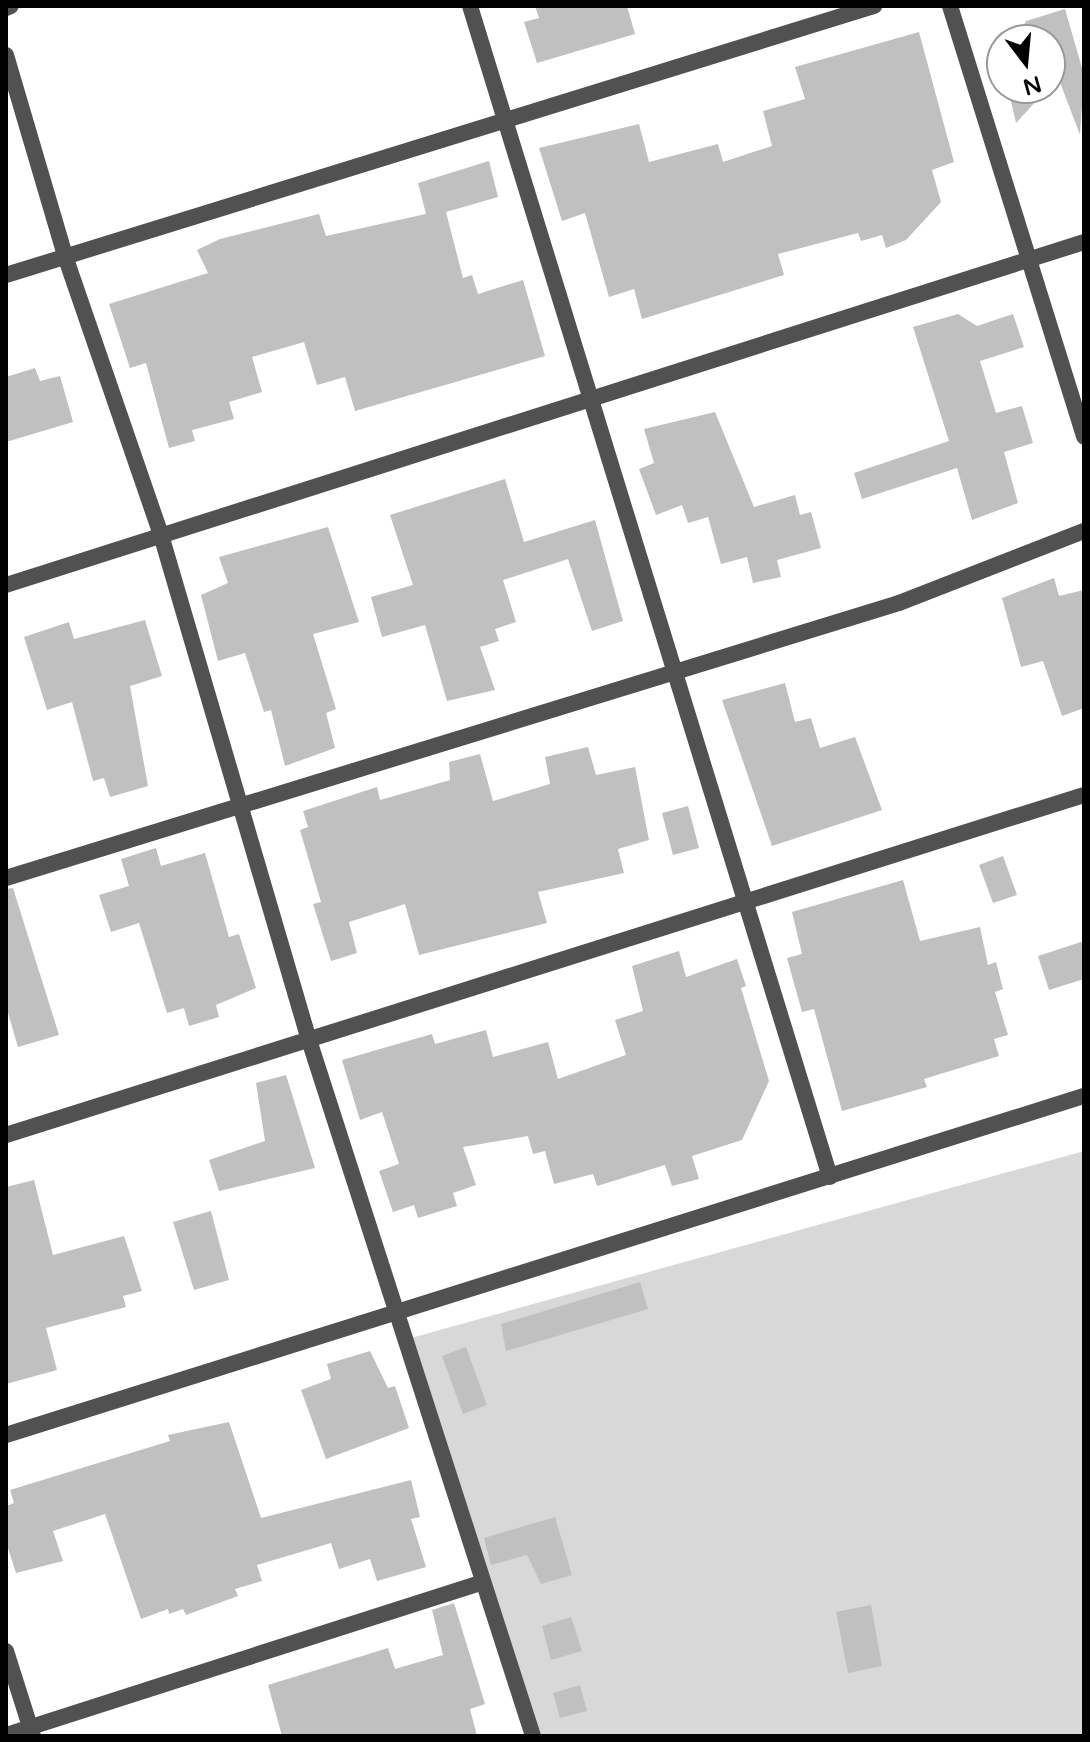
<!DOCTYPE html>
<html>
<head>
<meta charset="utf-8">
<style>
	body { margin:0 }
	#map { position:relative; width:1090px; height:1742px; overflow:hidden; background:#fff; font-family:"Varela Round",sans-serif }
	div>[style] { position:absolute }
	[style*='--x'] { left:calc(var(--x)*1px); top:calc(var(--y)*1px); width:calc(var(--w)*1px); rotate:calc(var(--a)*1deg) }
	.green>* { inset:0; background:#d8d8d8 }
	.building>* { inset:0; background:#c0c0c0 }
	.minor>* { height:16px; margin:-8px; padding:0 8px; transform-origin:8px; border-radius:8px; background:#515151 }
	span { translate:-50% -50%; white-space:nowrap; text-align:center; line-height:1.15; -webkit-text-stroke:6px #fff; paint-order:stroke }
	.frame { position:absolute; inset:0; border:8px solid #000; pointer-events:none }
	.north { position:absolute; left:986px; top:24px; width:80px; height:80px; box-sizing:border-box; background:#fff; border:2px solid #999; border-radius:50%; rotate:164deg; font-size:22px; font-weight:700; line-height:32px; text-align:center; color:#000 }
	.north::after { content:''; display:block; margin:auto; width:28px; height:36px; background:#000; clip-path:polygon(50% 0,100% 100%,50% 72%,0 100%) }
</style>
</head>
<body>
<div id="map">
	<div class="green">
		<div style="clip-path:polygon(1084px 1151px,1084px 1736px,534px 1736px,411px 1338px)"></div>
	</div>
	<div class="building">
		<div style="clip-path:polygon(535px 6px,627px 6px,635px 34px,537px 63px,524px 22px,539px 18px)"></div>
		<div style="clip-path:polygon(1065px 9px,1084px 75px,1080px 135px,1058px 77px,1050px 86px,1050px 40px,1016px 40px,1026px 21px)"></div>
		<div style="clip-path:polygon(919px 32px,954px 162px,932px 170px,941px 202px,906px 240px,886px 248px,882px 235px,861px 241px,858px 233px,778px 254px,784px 275px,642px 319px,634px 289px,609px 297px,585px 213px,562px 221px,539px 148px,639px 124px,649px 162px,718px 144px,723px 162px,772px 146px,763px 111px,805px 99px,795px 67px)"></div>
		<div style="clip-path:polygon(1008px 88px,1048px 88px,1016px 123px)"></div>
		<div style="clip-path:polygon(489px 161px,498px 197px,446px 212px,463px 278px,472px 275px,478px 294px,523px 280px,545px 356px,355px 411px,345px 377px,317px 385px,304px 342px,252px 357px,262px 392px,229px 402px,234px 419px,192px 430px,195px 441px,169px 448px,146px 363px,130px 368px,109px 304px,208px 273px,197px 250px,220px 239px,319px 214px,326px 236px,426px 214px,418px 183px)"></div>
		<div style="clip-path:polygon(958px 314px,977px 326px,1013px 314px,1024px 347px,980px 361px,996px 413px,1022px 406px,1033px 443px,1004px 452px,1018px 503px,972px 520px,957px 468px,862px 499px,854px 473px,949px 441px,913px 327px)"></div>
		<div style="clip-path:polygon(35px 368px,40px 381px,60px 376px,73px 422px,6px 442px,6px 377px)"></div>
		<div style="clip-path:polygon(715px 412px,754px 507px,795px 495px,800px 515px,811px 512px,821px 548px,777px 560px,781px 577px,753px 583px,747px 557px,721px 564px,708px 517px,688px 523px,682px 505px,656px 515px,639px 469px,654px 463px,644px 429px)"></div>
		<div style="clip-path:polygon(505px 479px,524px 542px,595px 520px,623px 621px,592px 631px,568px 559px,503px 580px,516px 622px,495px 629px,499px 641px,480px 647px,495px 690px,447px 701px,425px 625px,382px 637px,371px 597px,413px 585px,390px 515px)"></div>
		<div style="clip-path:polygon(328px 527px,359px 622px,313px 634px,336px 709px,326px 713px,335px 748px,285px 766px,271px 710px,264px 712px,245px 653px,218px 661px,201px 595px,228px 583px,219px 557px)"></div>
		<div style="clip-path:polygon(1054px 578px,1059px 596px,1084px 590px,1084px 708px,1062px 716px,1043px 661px,1021px 667px,1002px 598px)"></div>
		<div style="clip-path:polygon(145px 620px,162px 676px,130px 686px,148px 786px,110px 797px,104px 778px,93px 781px,72px 702px,47px 710px,24px 637px,69px 622px,74px 639px)"></div>
		<div style="clip-path:polygon(785px 683px,795px 722px,811px 718px,820px 748px,855px 737px,882px 810px,772px 846px,722px 700px)"></div>
		<div style="clip-path:polygon(588px 747px,596px 775px,635px 767px,649px 840px,618px 849px,624px 873px,538px 892px,547px 923px,419px 955px,405px 904px,349px 922px,357px 953px,331px 961px,313px 904px,321px 902px,300px 830px,308px 827px,303px 811px,377px 787px,380px 800px,450px 780px,449px 762px,480px 754px,493px 801px,550px 784px,545px 757px)"></div>
		<div style="clip-path:polygon(688px 806px,699px 848px,673px 855px,662px 813px)"></div>
		<div style="clip-path:polygon(156px 848px,161px 866px,205px 853px,229px 937px,239px 934px,256px 988px,216px 1005px,219px 1017px,189px 1026px,184px 1008px,167px 1013px,139px 923px,111px 932px,99px 895px,129px 886px,121px 859px)"></div>
		<div style="clip-path:polygon(1003px 856px,1017px 895px,993px 903px,979px 865px)"></div>
		<div style="clip-path:polygon(903px 880px,920px 941px,980px 927px,988px 965px,996px 962px,1003px 989px,995px 992px,1008px 1035px,994px 1039px,999px 1056px,924px 1079px,927px 1087px,842px 1111px,814px 1009px,802px 1012px,787px 958px,802px 954px,792px 912px)"></div>
		<div style="clip-path:polygon(13px 888px,59px 1035px,18px 1047px,6px 1006px,6px 889px)"></div>
		<div style="clip-path:polygon(1084px 941px,1084px 979px,1049px 990px,1038px 956px)"></div>
		<div style="clip-path:polygon(679px 951px,686px 977px,737px 959px,746px 986px,741px 988px,769px 1081px,742px 1140px,692px 1156px,699px 1179px,672px 1186px,665px 1165px,597px 1186px,593px 1174px,554px 1184px,545px 1151px,533px 1154px,528px 1136px,463px 1147px,476px 1185px,453px 1193px,457px 1206px,418px 1218px,414px 1205px,393px 1212px,379px 1171px,399px 1164px,382px 1112px,360px 1120px,342px 1060px,432px 1034px,435px 1044px,486px 1030px,493px 1057px,548px 1042px,558px 1079px,626px 1055px,615px 1020px,643px 1011px,632px 966px)"></div>
		<div style="clip-path:polygon(286px 1075px,315px 1168px,219px 1191px,209px 1160px,265px 1141px,256px 1083px)"></div>
		<div style="clip-path:polygon(34px 1180px,53px 1255px,124px 1236px,142px 1291px,123px 1296px,126px 1307px,46px 1328px,57px 1370px,6px 1384px,6px 1187px)"></div>
		<div style="clip-path:polygon(211px 1211px,229px 1280px,194px 1290px,173px 1222px)"></div>
		<div style="clip-path:polygon(640px 1282px,648px 1309px,506px 1351px,501px 1324px)"></div>
		<div style="clip-path:polygon(466px 1347px,487px 1405px,463px 1414px,442px 1356px)"></div>
		<div style="clip-path:polygon(370px 1351px,388px 1388px,395px 1386px,409px 1428px,326px 1459px,301px 1390px,331px 1379px,327px 1364px)"></div>
		<div style="clip-path:polygon(229px 1422px,261px 1518px,411px 1480px,420px 1517px,411px 1519px,426px 1567px,377px 1581px,370px 1559px,339px 1569px,331px 1543px,257px 1565px,262px 1581px,235px 1589px,238px 1596px,186px 1615px,183px 1609px,169px 1614px,168px 1609px,141px 1619px,105px 1514px,53px 1531px,63px 1561px,16px 1573px,6px 1542px,6px 1506px,14px 1503px,10px 1490px,170px 1441px,168px 1435px)"></div>
		<div style="clip-path:polygon(555px 1517px,572px 1575px,541px 1584px,527px 1555px,491px 1565px,484px 1538px)"></div>
		<div style="clip-path:polygon(454px 1603px,485px 1704px,470px 1709px,477px 1736px,282px 1736px,268px 1685px,388px 1648px,395px 1669px,443px 1655px,432px 1610px)"></div>
		<div style="clip-path:polygon(871px 1605px,882px 1666px,848px 1673px,836px 1612px)"></div>
		<div style="clip-path:polygon(571px 1617px,582px 1651px,551px 1660px,542px 1626px)"></div>
		<div style="clip-path:polygon(580px 1685px,587px 1711px,560px 1718px,553px 1693px)"></div>
	</div>
	<div class="minor">
		<div style="--x:470;--y:6;--w:1225;--a:72.91"></div>
		<div style="--x:950;--y:6;--w:451;--a:72.7"></div>
		<div style="--x:6;--y:8;--w:5;--a:-22"></div>
		<div style="--x:6;--y:55;--w:209;--a:73.6"></div>
		<div style="--x:65;--y:256;--w:295;--a:71"></div>
		<div style="--x:161;--y:535;--w:526;--a:73.67"></div>
		<div style="--x:309;--y:1040;--w:731;--a:72.16"></div>
		<div style="--x:6;--y:275;--w:909;--a:-17.22"></div>
		<div style="--x:6;--y:585;--w:1131;--a:-17.65"></div>
		<div style="--x:6;--y:878;--w:934;--a:-17.12"></div>
		<div style="--x:899;--y:603;--w:199;--a:-21.3"></div>
		<div style="--x:6;--y:1135;--w:1130;--a:-17.51"></div>
		<div style="--x:6;--y:1435;--w:1130;--a:-17.46"></div>
		<div style="--x:6;--y:1651;--w:89;--a:72.4"></div>
		<div style="--x:6;--y:1735;--w:501;--a:-17.78"></div>
	</div>
	<div class="frame"></div>
	<div class="north">N</div>
</div>
</body>
</html>
